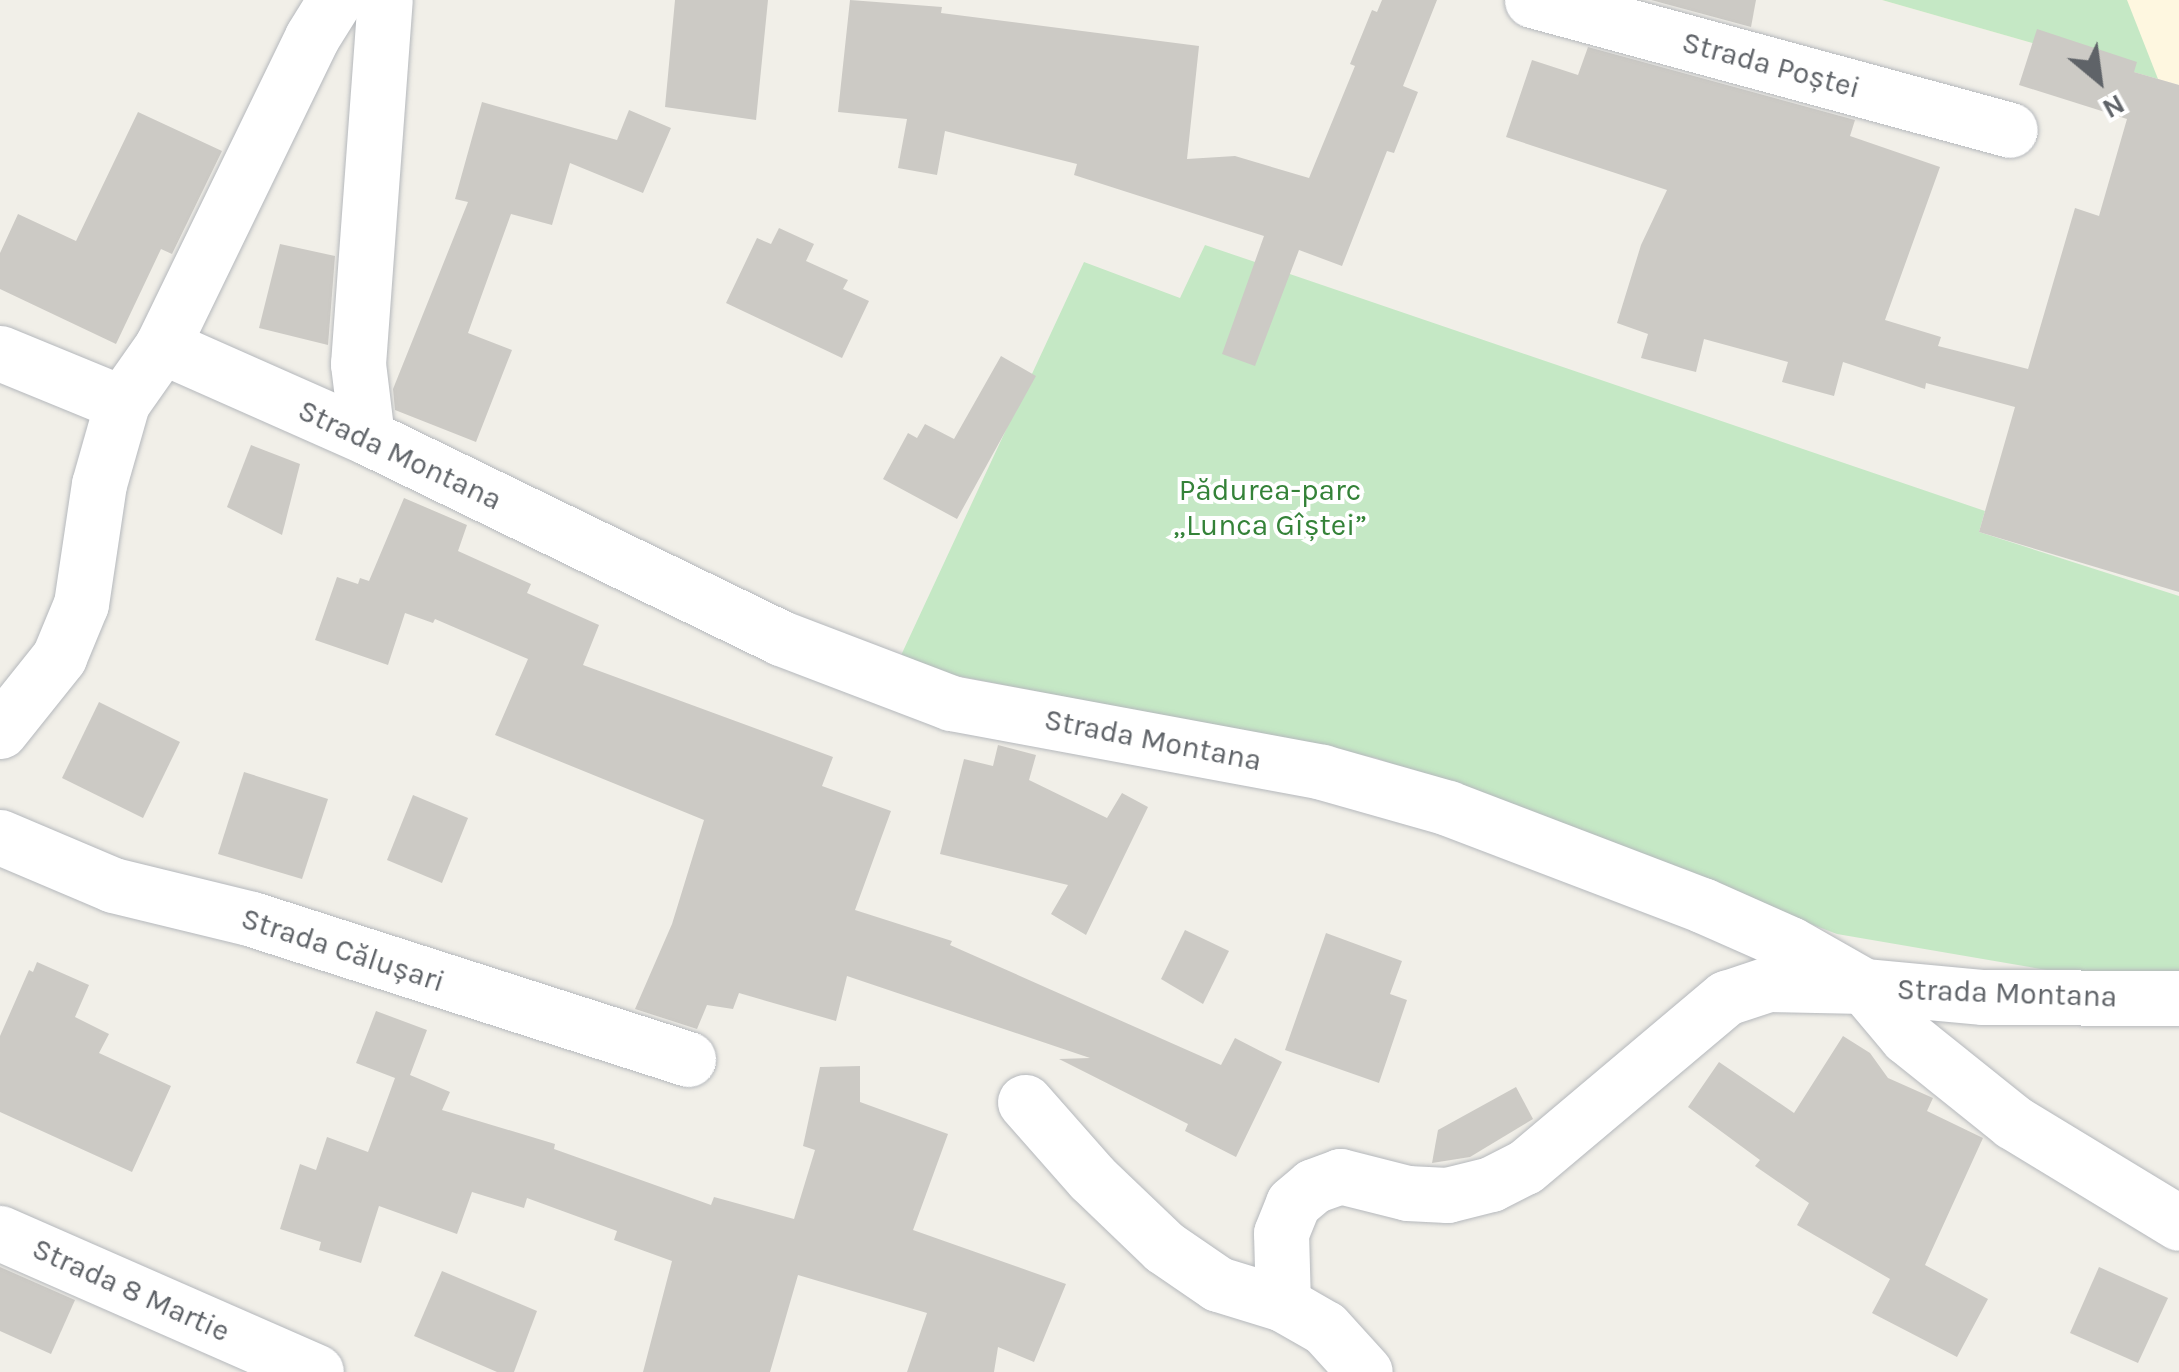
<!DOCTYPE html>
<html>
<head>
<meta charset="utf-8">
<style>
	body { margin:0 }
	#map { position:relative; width:2179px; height:1372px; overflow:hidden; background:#f1efe8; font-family:Karla,sans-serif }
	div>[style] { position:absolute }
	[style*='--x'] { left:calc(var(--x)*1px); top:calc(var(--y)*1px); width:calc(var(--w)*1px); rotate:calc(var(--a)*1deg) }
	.commercial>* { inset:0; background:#fef7e0 }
	.green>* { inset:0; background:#c5e8c5 }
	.building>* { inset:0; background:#cccac5 }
	.roads { filter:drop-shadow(0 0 2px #b5b8bc) drop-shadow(0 0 2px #b5b8bc) }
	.minor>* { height:55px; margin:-27.5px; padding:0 27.5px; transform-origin:27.5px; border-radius:27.5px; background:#fff }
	span { translate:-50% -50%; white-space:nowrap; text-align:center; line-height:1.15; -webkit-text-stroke:8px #fff; paint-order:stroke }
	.street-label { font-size:30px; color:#5f6368 }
	.park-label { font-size:30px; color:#348238 }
	.north { position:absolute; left:2049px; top:30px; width:100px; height:100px; -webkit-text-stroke:8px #fff; paint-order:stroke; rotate:151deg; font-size:28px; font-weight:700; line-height:40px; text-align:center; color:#5f6368 }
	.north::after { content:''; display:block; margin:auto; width:35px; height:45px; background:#5f6368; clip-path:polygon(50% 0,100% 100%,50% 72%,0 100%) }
</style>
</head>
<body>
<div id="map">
	<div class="commercial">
		<div style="clip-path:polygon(1882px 0,2179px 0,2179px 85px,2158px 79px)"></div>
	</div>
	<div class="green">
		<div style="clip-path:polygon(1882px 0,2127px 0,2158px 79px)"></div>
		<div style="clip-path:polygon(1205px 245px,1985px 511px,1979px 532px,2179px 596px,2179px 984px,2070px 974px,1837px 934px,1376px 758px,897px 664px,1084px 262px,1180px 298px)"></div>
	</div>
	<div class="building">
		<div style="clip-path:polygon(675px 0,768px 0,756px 120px,665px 107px)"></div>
		<div style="clip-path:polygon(850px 0,942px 7px,941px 13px,1199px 46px,1187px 159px,1235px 156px,1309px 178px,1355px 66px,1350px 64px,1372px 10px,1377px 12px,1382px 0,1437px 0,1403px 86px,1418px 92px,1394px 153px,1387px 151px,1342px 266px,1299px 250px,1255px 366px,1222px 354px,1264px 236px,1074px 175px,1077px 164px,945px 131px,937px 175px,898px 168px,907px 119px,838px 112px)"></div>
		<div style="clip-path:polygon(1651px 0,1756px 0,1751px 27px)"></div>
		<div style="clip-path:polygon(2037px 29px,2137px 62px,2134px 72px,2179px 85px,2179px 592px,1979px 532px,2015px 407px,1926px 383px,1925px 389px,1843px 362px,1834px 396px,1782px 382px,1788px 362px,1704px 339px,1696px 372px,1641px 358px,1648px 334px,1617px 323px,1641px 245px,1667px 190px,1506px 137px,1532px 60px,1578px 75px,1588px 47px,1855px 120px,1850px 136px,1940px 167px,1885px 320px,1941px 337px,1938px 346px,2028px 369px,2075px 208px,2099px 216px,2127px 119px,2019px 85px)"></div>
		<div style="clip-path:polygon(482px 102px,617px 140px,629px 110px,671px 128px,643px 193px,570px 163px,552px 225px,511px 214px,468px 333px,512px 350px,476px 442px,395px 410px,393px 389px,468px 202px,455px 199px)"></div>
		<div style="clip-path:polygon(138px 112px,222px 151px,172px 254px,161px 249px,116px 344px,0 289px,0 253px,18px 214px,76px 241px)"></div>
		<div style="clip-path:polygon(779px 228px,814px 244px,806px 261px,848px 280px,843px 289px,869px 301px,842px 358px,726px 303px,757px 238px,771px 244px)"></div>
		<div style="clip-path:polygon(280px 244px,335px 256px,328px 345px,259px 328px)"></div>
		<div style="clip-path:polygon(1001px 356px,1036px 376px,957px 519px,883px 479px,908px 433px,917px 438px,925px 424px,954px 439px)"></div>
		<div style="clip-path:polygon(251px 445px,300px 464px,282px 535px,227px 507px)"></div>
		<div style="clip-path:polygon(404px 498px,467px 525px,458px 551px,531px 584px,527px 593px,599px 625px,583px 665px,833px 757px,822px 786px,891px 811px,855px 910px,952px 941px,950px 945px,1221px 1065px,1235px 1038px,1282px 1062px,1236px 1157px,1185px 1131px,1188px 1124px,1059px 1059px,1090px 1058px,847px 976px,836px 1021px,739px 993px,733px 1009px,707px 1005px,697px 1029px,635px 1009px,672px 924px,704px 820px,495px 735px,528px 659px,435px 619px,433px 623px,405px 613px,388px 665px,315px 640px,337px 577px,358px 584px,360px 578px,369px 581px)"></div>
		<div style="clip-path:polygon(99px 702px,180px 742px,143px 818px,62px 778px)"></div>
		<div style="clip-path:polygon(998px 745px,1036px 755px,1029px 780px,1107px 818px,1122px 793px,1148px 807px,1086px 935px,1051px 914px,1068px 885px,940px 854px,964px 759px,993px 766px)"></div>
		<div style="clip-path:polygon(244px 772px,328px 799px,302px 879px,218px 854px)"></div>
		<div style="clip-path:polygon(413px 795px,468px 818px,442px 883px,387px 860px)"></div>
		<div style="clip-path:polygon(1185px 930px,1229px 951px,1203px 1004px,1161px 979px)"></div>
		<div style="clip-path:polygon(1326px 933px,1402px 961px,1390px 994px,1407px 1000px,1379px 1083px,1285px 1050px)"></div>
		<div style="clip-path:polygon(37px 962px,89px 985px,75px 1017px,109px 1034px,99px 1053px,171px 1086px,132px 1172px,0 1112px,0 1036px,29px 970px,33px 972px)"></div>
		<div style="clip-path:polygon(376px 1011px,427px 1030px,410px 1075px,450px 1092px,442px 1110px,555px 1144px,554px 1149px,711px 1205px,714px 1197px,794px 1219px,815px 1150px,803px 1146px,820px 1067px,860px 1066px,860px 1102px,948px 1134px,913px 1230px,1066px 1284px,1034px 1362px,998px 1347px,994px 1372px,907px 1372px,927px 1313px,798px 1275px,770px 1372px,643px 1372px,672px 1261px,614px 1240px,617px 1231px,527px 1198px,524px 1208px,472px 1192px,457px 1234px,379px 1206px,361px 1263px,319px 1250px,321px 1242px,280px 1229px,300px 1164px,316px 1170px,327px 1137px,368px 1152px,395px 1078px,356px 1063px)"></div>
		<div style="clip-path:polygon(1843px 1036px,1870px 1053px,1888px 1078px,1933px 1098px,1927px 1111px,1983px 1138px,1925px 1265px,1988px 1299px,1957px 1357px,1872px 1313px,1890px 1279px,1797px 1225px,1809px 1203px,1755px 1166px,1760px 1160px,1688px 1107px,1719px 1062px,1794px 1113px)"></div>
		<div style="clip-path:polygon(1516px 1087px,1533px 1119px,1470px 1157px,1432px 1163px,1438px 1130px)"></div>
		<div style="clip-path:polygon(0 1267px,75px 1300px,51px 1354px,0 1331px)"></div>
		<div style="clip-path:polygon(2099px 1267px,2168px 1298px,2138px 1363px,2070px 1333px)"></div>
		<div style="clip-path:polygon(442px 1271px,537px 1311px,514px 1372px,497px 1372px,414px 1336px)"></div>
	</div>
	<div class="roads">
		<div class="minor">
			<div style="--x:1532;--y:0;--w:495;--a:15.2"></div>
			<div style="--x:162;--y:346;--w:224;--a:23.9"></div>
			<div style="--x:367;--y:437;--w:460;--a:25.9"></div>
			<div style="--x:781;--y:638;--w:182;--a:20.9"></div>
			<div style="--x:951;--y:703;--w:377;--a:10.5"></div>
			<div style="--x:1322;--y:772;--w:131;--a:15.9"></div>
			<div style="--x:1448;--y:808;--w:272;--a:20.9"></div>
			<div style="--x:1702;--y:905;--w:96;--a:23.9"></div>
			<div style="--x:1790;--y:944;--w:85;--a:29.6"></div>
			<div style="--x:1864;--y:986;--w:120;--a:5.3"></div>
			<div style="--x:1983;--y:997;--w:196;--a:0.3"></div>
			<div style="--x:0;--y:353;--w:132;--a:22.3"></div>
			<div style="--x:367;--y:437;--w:74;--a:-97"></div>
			<div style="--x:358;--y:364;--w:365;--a:-85.8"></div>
			<div style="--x:0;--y:731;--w:95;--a:-51.4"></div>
			<div style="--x:59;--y:657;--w:57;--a:-67.5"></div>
			<div style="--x:81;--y:604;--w:121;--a:-81.5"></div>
			<div style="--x:99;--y:484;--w:84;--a:-74.1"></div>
			<div style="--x:122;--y:403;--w:70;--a:-54.9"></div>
			<div style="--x:162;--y:346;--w:343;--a:-64.1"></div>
			<div style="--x:312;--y:37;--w:44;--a:-58.1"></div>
			<div style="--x:0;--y:837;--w:123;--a:23"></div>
			<div style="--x:113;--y:885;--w:143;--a:13.7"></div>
			<div style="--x:252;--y:919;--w:458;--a:17.8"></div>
			<div style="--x:1025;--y:1102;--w:101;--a:48.6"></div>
			<div style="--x:1092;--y:1178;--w:100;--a:43.8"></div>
			<div style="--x:1164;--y:1247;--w:65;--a:34.4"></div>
			<div style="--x:1218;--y:1284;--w:68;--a:17.1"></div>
			<div style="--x:1283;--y:1304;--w:48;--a:29.7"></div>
			<div style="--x:1325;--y:1328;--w:59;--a:47.7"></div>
			<div style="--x:0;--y:1233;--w:345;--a:23.7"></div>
			<div style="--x:1283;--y:1304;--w:71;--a:-91.6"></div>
			<div style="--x:1281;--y:1233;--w:32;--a:-68"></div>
			<div style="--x:1293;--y:1203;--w:26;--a:-40"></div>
			<div style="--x:1313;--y:1186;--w:29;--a:-20"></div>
			<div style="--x:1340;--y:1176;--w:69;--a:14.2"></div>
			<div style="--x:1407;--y:1193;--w:40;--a:2.9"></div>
			<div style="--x:1447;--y:1195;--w:45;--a:-14"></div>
			<div style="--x:1491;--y:1184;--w:38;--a:-27"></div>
			<div style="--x:1525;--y:1167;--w:263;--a:-40.1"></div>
			<div style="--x:1726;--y:998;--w:44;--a:-18.4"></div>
			<div style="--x:1768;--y:984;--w:96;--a:1.2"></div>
			<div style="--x:1864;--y:986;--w:67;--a:49.9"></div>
			<div style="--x:1907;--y:1037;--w:136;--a:38.7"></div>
			<div style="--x:2013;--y:1122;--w:194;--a:31.3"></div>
		</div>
	</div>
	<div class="street-label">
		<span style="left:1771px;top:65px;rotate:15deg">Strada Poștei</span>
		<span style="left:400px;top:455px;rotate:25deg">Strada Montana</span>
		<span style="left:1153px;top:740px;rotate:11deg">Strada Montana</span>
		<span style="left:343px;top:950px;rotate:18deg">Strada Călușari</span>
		<span style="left:2007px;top:993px;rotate:2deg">Strada Montana</span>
		<span style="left:131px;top:1290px;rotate:24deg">Strada 8 Martie</span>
	</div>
	<div class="park-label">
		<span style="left:1270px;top:507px">Pădurea-parc<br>„Lunca Gîștei”</span>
	</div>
	<div class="north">N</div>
</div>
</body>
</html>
